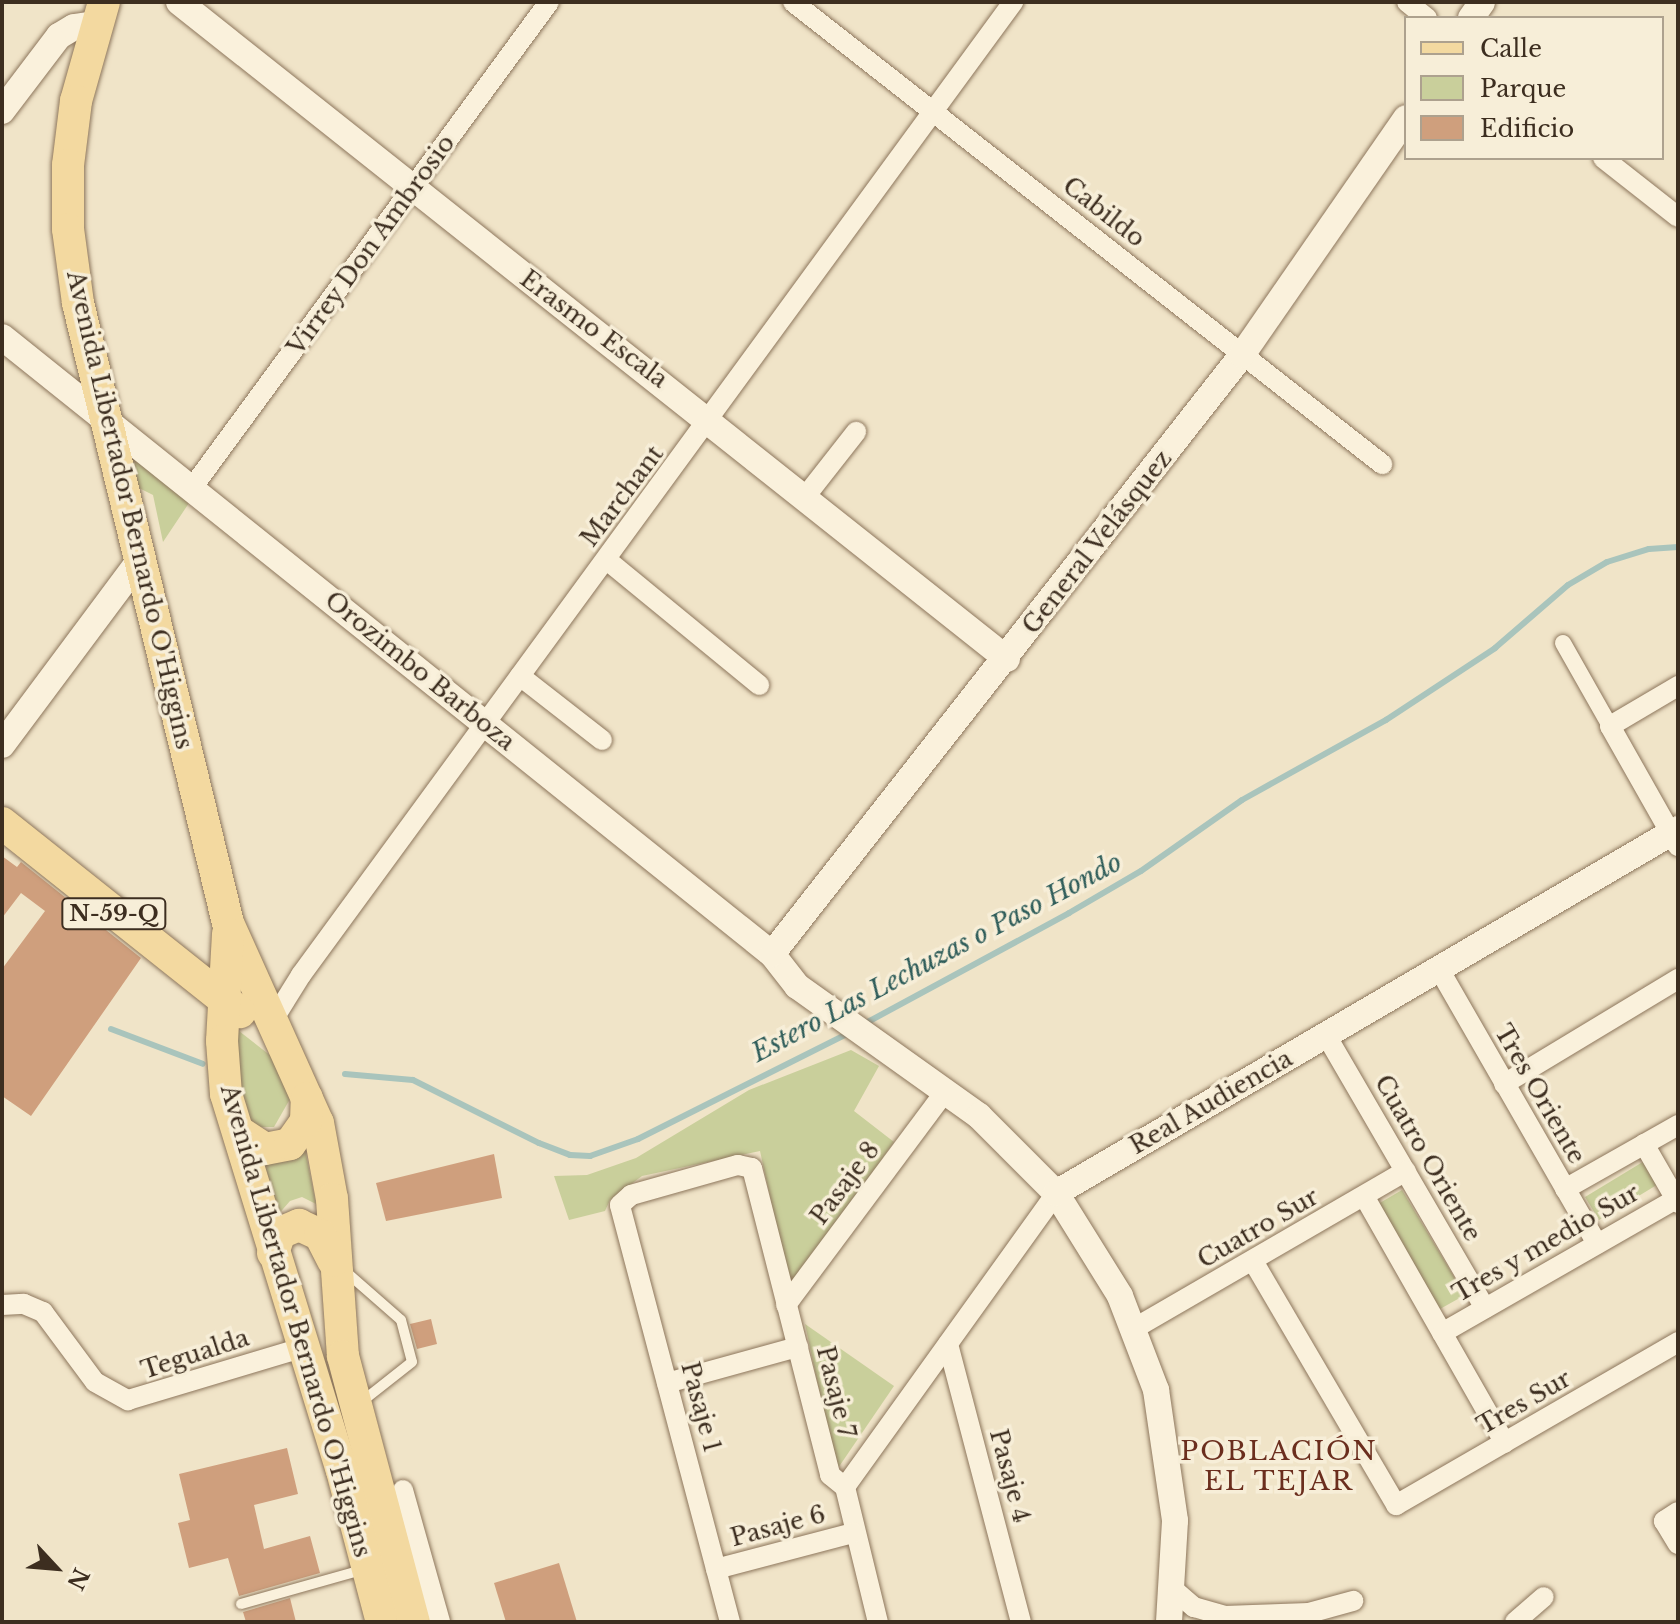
<!DOCTYPE html>
<html>
<head>
<meta charset="utf-8">
<style>
	body { margin:0 }
	#map { position:relative; width:1680px; height:1624px; overflow:hidden; background:#f0e4c8; font-family:"Libre Baskerville",serif }
	div>[style] { position:absolute }
	[style*='--x'] { left:calc(var(--x)*1px); top:calc(var(--y)*1px); width:calc(var(--w)*1px); rotate:calc(var(--a)*1deg) }
	.green>* { inset:0; background:#c9cf9b }
	.stream>* { height:6px; margin:-3px; padding:0 3px; transform-origin:3px; border-radius:3px; background:#a9c4bc }
	.building>* { inset:0; background:#cf9f7d }
	.roads { filter:drop-shadow(0 0 2px #8d765c) drop-shadow(0 0 2px #8d765c) }
	.service>* { height:10px; margin:-5px; padding:0 5px; transform-origin:5px; border-radius:5px; background:#faf1dc }
	.pedestrian>* { height:16px; margin:-8px; padding:0 8px; transform-origin:8px; border-radius:8px; background:#faf1dc }
	.minor>* { height:20px; margin:-10px; padding:0 10px; transform-origin:10px; border-radius:10px; background:#faf1dc }
	.tertiary>* { height:26px; margin:-13px; padding:0 13px; transform-origin:13px; border-radius:13px; background:#faf1dc }
	.primary>* { height:32px; margin:-16px; padding:0 16px; transform-origin:16px; border-radius:16px; background:#f3d9a0 }
	span { translate:-50% -50%; white-space:nowrap; text-align:center; line-height:1.15; -webkit-text-stroke:7px #f7eed8; paint-order:stroke }
	.shield-label span { padding:2px 6px; background:#f7eed8; border:2px solid; border-radius:6px; -webkit-text-stroke-width:0 }
	.shield-label { font-size:22px; color:#3d2e20; font-weight:700 }
	.street-label { font-size:24px; color:#3d2e20 }
	.water-label { font-size:26px; color:#2f5d5a; font-style:italic }
	.neighbourhood-label { font-size:26px; color:#6b2e1e; letter-spacing:2px }
	.frame { position:absolute; inset:0; border:4px solid #3d2e20; pointer-events:none }
	.legend { position:absolute; left:1404px; top:16px; width:260px; height:144px; box-sizing:border-box; background:#f7eed8; border:2px solid #ada18e; margin:0; padding:10px 14px; list-style:none; font-size:24px; color:#3d2e20 }
	.legend li { display:flex; align-items:center; gap:16px; height:40px }
	.legend b { width:40px; border:2px solid #ada18e }
	.north { position:absolute; left:16px; top:1528px; width:80px; height:80px; -webkit-text-stroke:6px #f7eed8; paint-order:stroke; rotate:116deg; font-size:22px; font-weight:700; line-height:32px; text-align:center; color:#3d2e20 }
	.north::after { content:''; display:block; margin:auto; width:28px; height:36px; background:#3d2e20; clip-path:polygon(50% 0,100% 100%,50% 72%,0 100%) }
</style>
</head>
<body>
<div id="map">
	<div class="green">
		<div style="clip-path:polygon(129px 453px,191px 500px,163px 542px,153px 495px,137px 487px)"></div>
		<div style="clip-path:polygon(230px 1024px,271px 1056px,290px 1099px,274px 1127px,257px 1127px,246px 1115px)"></div>
		<div style="clip-path:polygon(851px 1050px,879px 1066px,854px 1111px,894px 1142px,790px 1288px,760px 1151px,642px 1176px,610px 1200px,605px 1211px,569px 1220px,554px 1176px,587px 1175px,636px 1158px,749px 1090px)"></div>
		<div style="clip-path:polygon(303px 1139px,316px 1204px,302px 1197px,290px 1201px,276px 1217px,261px 1157px)"></div>
		<div style="clip-path:polygon(1646px 1160px,1660px 1183px,1599px 1220px,1585px 1197px)"></div>
		<div style="clip-path:polygon(1402px 1190px,1465px 1295px,1440px 1309px,1378px 1204px)"></div>
		<div style="clip-path:polygon(805px 1324px,894px 1386px,836px 1471px)"></div>
	</div>
	<div class="stream">
		<div style="--x:864;--y:1024;--w:233;--a:-28.4"></div>
		<div style="--x:1069;--y:913;--w:83;--a:-30.3"></div>
		<div style="--x:1141;--y:871;--w:123;--a:-35.1"></div>
		<div style="--x:1242;--y:800;--w:165;--a:-29.1"></div>
		<div style="--x:1386;--y:720;--w:131;--a:-33.4"></div>
		<div style="--x:1495;--y:648;--w:96;--a:-40.8"></div>
		<div style="--x:1568;--y:585;--w:45;--a:-30.5"></div>
		<div style="--x:1607;--y:562;--w:44;--a:-17.2"></div>
		<div style="--x:1649;--y:549;--w:29;--a:-4"></div>
		<div style="--x:111;--y:1029;--w:98;--a:20.8"></div>
		<div style="--x:345;--y:1074;--w:68;--a:5"></div>
		<div style="--x:413;--y:1080;--w:141;--a:26.6"></div>
		<div style="--x:539;--y:1143;--w:33;--a:21"></div>
		<div style="--x:570;--y:1155;--w:20;--a:3"></div>
		<div style="--x:590;--y:1156;--w:51;--a:-19.5"></div>
		<div style="--x:638;--y:1139;--w:238;--a:-26.7"></div>
	</div>
	<div class="building">
		<div style="clip-path:polygon(2px 856px,17px 867px,21px 862px,141px 958px,31px 1116px,2px 1096px,2px 969px,45px 911px,21px 893px,2px 918px)"></div>
		<div style="clip-path:polygon(494px 1154px,502px 1198px,386px 1221px,376px 1183px)"></div>
		<div style="clip-path:polygon(431px 1319px,437px 1344px,417px 1349px,410px 1324px)"></div>
		<div style="clip-path:polygon(287px 1448px,298px 1494px,254px 1505px,264px 1549px,310px 1536px,320px 1573px,239px 1596px,228px 1558px,189px 1568px,178px 1523px,190px 1520px,179px 1474px)"></div>
		<div style="clip-path:polygon(559px 1563px,577px 1622px,506px 1622px,494px 1583px)"></div>
		<div style="clip-path:polygon(290px 1598px,296px 1622px,246px 1622px,243px 1612px)"></div>
	</div>
	<div class="roads">
		<div class="service">
			<div style="--x:345;--y:1271;--w:74;--a:41.2"></div>
			<div style="--x:401;--y:1320;--w:43;--a:75.3"></div>
			<div style="--x:412;--y:1362;--w:66;--a:141.7"></div>
			<div style="--x:241;--y:1604;--w:126;--a:-15.7"></div>
		</div>
		<div class="pedestrian">
			<div style="--x:1563;--y:643;--w:95;--a:60.5"></div>
		</div>
		<div class="minor">
			<div style="--x:793;--y:2;--w:749;--a:38.11"></div>
			<div style="--x:1407;--y:2;--w:26;--a:39"></div>
			<div style="--x:1603;--y:158;--w:95;--a:38.2"></div>
			<div style="--x:192;--y:488;--w:603;--a:-53.7"></div>
			<div style="--x:805;--y:497;--w:83;--a:-51.9"></div>
			<div style="--x:607;--y:560;--w:197;--a:39.4"></div>
			<div style="--x:520;--y:676;--w:104;--a:38"></div>
			<div style="--x:1678;--y:686;--w:79;--a:149.5"></div>
			<div style="--x:1610;--y:726;--w:138;--a:60.5"></div>
			<div style="--x:1439;--y:969;--w:317;--a:60.1"></div>
			<div style="--x:273;--y:1020;--w:53;--a:-58.1"></div>
			<div style="--x:301;--y:975;--w:1206;--a:-53.8"></div>
			<div style="--x:1326;--y:1035;--w:316;--a:59.8"></div>
			<div style="--x:1504;--y:1084;--w:203;--a:-31.1"></div>
			<div style="--x:1644;--y:1144;--w:68;--a:60"></div>
			<div style="--x:1565;--y:1189;--w:130;--a:-29.5"></div>
			<div style="--x:1364;--y:1196;--w:284;--a:60.3"></div>
			<div style="--x:1253;--y:1261;--w:283;--a:59.6"></div>
			<div style="--x:1396;--y:1505;--w:326;--a:-30"></div>
			<div style="--x:2;--y:1305;--w:22;--a:-3"></div>
			<div style="--x:24;--y:1304;--w:21;--a:23"></div>
			<div style="--x:43;--y:1312;--w:87;--a:53.4"></div>
			<div style="--x:95;--y:1382;--w:38;--a:29"></div>
			<div style="--x:128;--y:1400;--w:181;--a:-16.7"></div>
			<div style="--x:786;--y:1305;--w:266;--a:-53.3"></div>
			<div style="--x:1135;--y:1328;--w:313;--a:-30.1"></div>
			<div style="--x:1442;--y:1333;--w:270;--a:-29.8"></div>
			<div style="--x:948;--y:1344;--w:287;--a:75.3"></div>
			<div style="--x:667;--y:1383;--w:136;--a:-15.4"></div>
			<div style="--x:845;--y:1487;--w:362;--a:-54.3"></div>
			<div style="--x:845;--y:1487;--w:139;--a:76.3"></div>
			<div style="--x:403;--y:1490;--w:137;--a:74.3"></div>
			<div style="--x:1678;--y:1512;--w:17;--a:147"></div>
			<div style="--x:1664;--y:1521;--w:27;--a:59"></div>
			<div style="--x:716;--y:1569;--w:142;--a:-14.7"></div>
			<div style="--x:1173;--y:1589;--w:28;--a:41"></div>
			<div style="--x:1194;--y:1607;--w:32;--a:16"></div>
			<div style="--x:1225;--y:1616;--w:84;--a:-2"></div>
			<div style="--x:1309;--y:1613;--w:46;--a:-15.3"></div>
			<div style="--x:730;--y:1622;--w:431;--a:-104.8"></div>
			<div style="--x:620;--y:1205;--w:15;--a:-42"></div>
			<div style="--x:631;--y:1195;--w:111;--a:-15.7"></div>
			<div style="--x:738;--y:1165;--w:14;--a:12"></div>
			<div style="--x:752;--y:1168;--w:317;--a:75.7"></div>
			<div style="--x:830;--y:1475;--w:19;--a:39"></div>
			<div style="--x:1515;--y:1622;--w:38;--a:-41"></div>
		</div>
		<div class="tertiary">
			<div style="--x:179;--y:2;--w:1057;--a:38.43"></div>
			<div style="--x:1471;--y:18;--w:19;--a:-55"></div>
			<div style="--x:2;--y:111;--w:94;--a:-52.8"></div>
			<div style="--x:59;--y:36;--w:17;--a:-31"></div>
			<div style="--x:74;--y:27;--w:22;--a:-8"></div>
			<div style="--x:2;--y:337;--w:987;--a:38.71"></div>
			<div style="--x:772;--y:954;--w:41;--a:52"></div>
			<div style="--x:797;--y:986;--w:224;--a:35.5"></div>
			<div style="--x:979;--y:1116;--w:109;--a:45"></div>
			<div style="--x:1056;--y:1193;--w:121;--a:58.1"></div>
			<div style="--x:1120;--y:1296;--w:101;--a:69"></div>
			<div style="--x:1156;--y:1390;--w:132;--a:81.7"></div>
			<div style="--x:1175;--y:1521;--w:101;--a:93.4"></div>
			<div style="--x:2;--y:745;--w:229;--a:-53.3"></div>
			<div style="--x:772;--y:954;--w:761;--a:-51.88"></div>
			<div style="--x:1242;--y:355;--w:288;--a:-55.3"></div>
			<div style="--x:1056;--y:1193;--w:721;--a:-30.34"></div>
		</div>
		<div class="primary">
			<div style="--x:104;--y:2;--w:103;--a:105.8"></div>
			<div style="--x:76;--y:101;--w:64;--a:97.1"></div>
			<div style="--x:68;--y:165;--w:64;--a:90"></div>
			<div style="--x:68;--y:229;--w:75;--a:82.3"></div>
			<div style="--x:78;--y:303;--w:638;--a:76.4"></div>
			<div style="--x:228;--y:923;--w:219;--a:65.8"></div>
			<div style="--x:318;--y:1123;--w:77;--a:79.6"></div>
			<div style="--x:332;--y:1199;--w:157;--a:86"></div>
			<div style="--x:343;--y:1356;--w:275;--a:75.1"></div>
			<div style="--x:2;--y:823;--w:304;--a:38.5"></div>
			<div style="--x:228;--y:934;--w:107;--a:93.2"></div>
			<div style="--x:222;--y:1041;--w:53;--a:85.7"></div>
			<div style="--x:226;--y:1094;--w:394;--a:72.9"></div>
			<div style="--x:342;--y:1471;--w:156;--a:75.2"></div>
			<div style="--x:239;--y:1132;--w:31;--a:33"></div>
			<div style="--x:265;--y:1149;--w:25;--a:-11"></div>
			<div style="--x:290;--y:1144;--w:28;--a:-55"></div>
			<div style="--x:306;--y:1121;--w:23;--a:-88"></div>
			<div style="--x:273;--y:1253;--w:21;--a:-71"></div>
			<div style="--x:280;--y:1233;--w:21;--a:-23"></div>
			<div style="--x:299;--y:1225;--w:23;--a:25"></div>
			<div style="--x:320;--y:1235;--w:29;--a:63"></div>
		</div>
	</div>
	<div class="shield-label">
		<span style="left:114px;top:914px">N-59-Q</span>
	</div>
	<div class="street-label">
		<span style="left:1104px;top:212px;rotate:38deg">Cabildo</span>
		<span style="left:371px;top:245px;rotate:-54deg">Virrey Don Ambrosio</span>
		<span style="left:594px;top:329px;rotate:37deg">Erasmo Escala</span>
		<span style="left:622px;top:496px;rotate:-53deg">Marchant</span>
		<span style="left:130px;top:510px;rotate:77deg">Avenida Libertador Bernardo O'Higgins</span>
		<span style="left:1097px;top:542px;rotate:-52deg">General Velásquez</span>
		<span style="left:420px;top:671px;rotate:39deg">Orozimbo Barboza</span>
		<span style="left:1540px;top:1094px;rotate:60deg">Tres Oriente</span>
		<span style="left:1211px;top:1102px;rotate:-30deg">Real Audiencia</span>
		<span style="left:1428px;top:1158px;rotate:60deg">Cuatro Oriente</span>
		<span style="left:845px;top:1183px;rotate:-53deg">Pasaje 8</span>
		<span style="left:1258px;top:1228px;rotate:-30deg">Cuatro Sur</span>
		<span style="left:1546px;top:1243px;rotate:-30deg">Tres y medio Sur</span>
		<span style="left:296px;top:1321px;rotate:74deg">Avenida Libertador Bernardo O'Higgins</span>
		<span style="left:195px;top:1354px;rotate:-18deg">Tegualda</span>
		<span style="left:836px;top:1392px;rotate:76deg">Pasaje 7</span>
		<span style="left:1524px;top:1402px;rotate:-30deg">Tres Sur</span>
		<span style="left:701px;top:1407px;rotate:75deg">Pasaje 1</span>
		<span style="left:1010px;top:1476px;rotate:75deg">Pasaje 4</span>
		<span style="left:778px;top:1526px;rotate:-15deg">Pasaje 6</span>
	</div>
	<div class="water-label">
		<span style="left:937px;top:958px;rotate:-28deg">Estero Las Lechuzas o Paso Hondo</span>
	</div>
	<div class="neighbourhood-label">
		<span style="left:1279px;top:1467px">POBLACIÓN<br>EL TEJAR</span>
	</div>
	<div class="frame"></div>
	<ul class="legend">
	<li><b style="height:10px;background:#f3d9a0"></b>Calle</li>
	<li><b style="height:22px;background:#c9cf9b"></b>Parque</li>
	<li><b style="height:22px;background:#cf9f7d"></b>Edificio</li>
	</ul>
	<div class="north">N</div>
</div>
</body>
</html>
